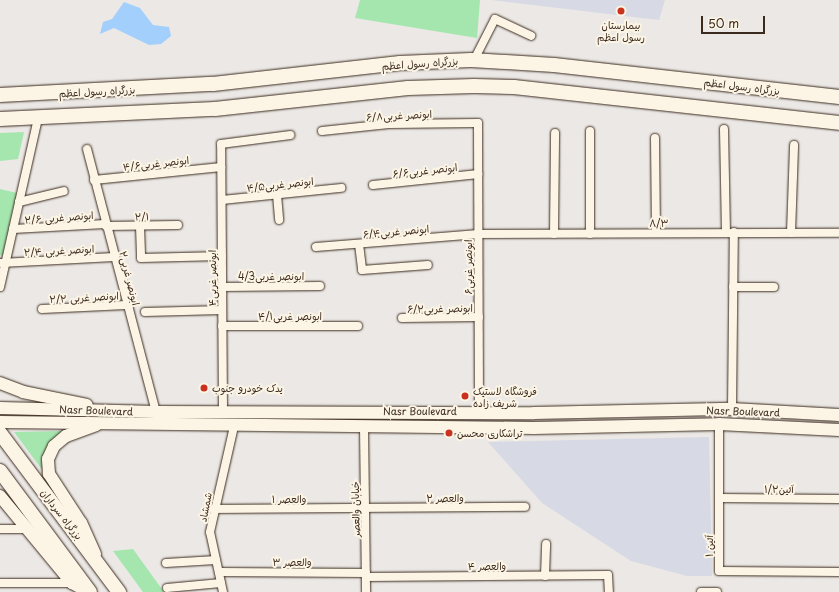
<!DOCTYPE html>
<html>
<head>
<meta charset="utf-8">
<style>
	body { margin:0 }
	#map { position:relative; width:839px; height:592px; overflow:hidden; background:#ebe8e5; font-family:"Playpen Sans","Playpen Sans Arabic",sans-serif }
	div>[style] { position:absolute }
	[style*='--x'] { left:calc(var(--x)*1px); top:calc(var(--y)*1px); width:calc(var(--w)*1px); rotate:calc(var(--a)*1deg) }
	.built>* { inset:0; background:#d7d9e5 }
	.green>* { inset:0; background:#a5e6af }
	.water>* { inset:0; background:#a3cffd }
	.roads { filter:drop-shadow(0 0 1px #3b2a1e) drop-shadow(0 0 1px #3b2a1e) }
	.minor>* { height:8px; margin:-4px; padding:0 4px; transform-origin:4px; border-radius:4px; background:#fcf5e5 }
	.secondary>* { height:12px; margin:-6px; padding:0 6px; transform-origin:6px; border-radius:6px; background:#fcf5e5 }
	.trunk>* { height:14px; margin:-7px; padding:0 7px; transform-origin:7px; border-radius:7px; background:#fcf5e5 }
	.dots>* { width:11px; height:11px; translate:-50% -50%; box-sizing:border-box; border:2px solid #fcf5e5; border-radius:50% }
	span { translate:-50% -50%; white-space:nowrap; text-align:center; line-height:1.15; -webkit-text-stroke:4px #fcf5e5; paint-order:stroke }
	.poi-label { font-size:10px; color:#3b2a1e }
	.left { translate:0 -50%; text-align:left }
	.street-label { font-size:10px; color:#3b2a1e }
	.scale { position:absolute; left:701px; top:16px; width:64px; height:18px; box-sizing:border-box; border:2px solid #3b2a1e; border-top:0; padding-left:5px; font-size:12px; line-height:14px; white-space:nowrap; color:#3b2a1e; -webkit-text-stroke:3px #fcf5e5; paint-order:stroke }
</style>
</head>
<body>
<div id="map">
	<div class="built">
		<div style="clip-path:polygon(492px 0,665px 0,659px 20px)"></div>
		<div style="clip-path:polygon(709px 437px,712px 576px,687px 576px,631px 561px,542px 503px,488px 442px)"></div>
	</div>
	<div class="green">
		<div style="clip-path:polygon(360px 0,480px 0,477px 38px,355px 18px)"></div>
		<div style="clip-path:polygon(24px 132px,18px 159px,0 161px,0 133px)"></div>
		<div style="clip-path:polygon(0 189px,17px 193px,4px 256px,0 255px)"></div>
		<div style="clip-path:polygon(64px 431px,43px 471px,14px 432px)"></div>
		<div style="clip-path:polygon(133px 549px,164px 592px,143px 592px,113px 551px)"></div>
	</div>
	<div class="water">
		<div style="clip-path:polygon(124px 2px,140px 8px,153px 25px,169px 27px,171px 36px,161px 44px,149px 45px,114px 28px,100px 34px,103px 22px,112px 19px)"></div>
	</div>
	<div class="roads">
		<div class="minor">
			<div style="--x:474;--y:60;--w:46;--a:-62.9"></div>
			<div style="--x:495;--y:19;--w:40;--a:25"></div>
			<div style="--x:724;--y:129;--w:104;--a:88.9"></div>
			<div style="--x:322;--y:131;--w:67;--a:-6"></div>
			<div style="--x:389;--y:124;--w:89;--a:-0.6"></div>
			<div style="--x:478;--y:123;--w:288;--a:89.8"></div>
			<div style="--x:655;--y:138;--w:95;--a:89.4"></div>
			<div style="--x:87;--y:149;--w:272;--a:75.3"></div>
			<div style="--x:94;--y:180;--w:128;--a:-5.8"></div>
			<div style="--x:373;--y:185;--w:106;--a:-6"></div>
			<div style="--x:277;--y:195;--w:25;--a:85"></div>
			<div style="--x:222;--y:200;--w:120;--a:-5.8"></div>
			<div style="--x:19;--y:202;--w:46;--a:-13.7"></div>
			<div style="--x:106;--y:226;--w:72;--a:-0.8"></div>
			<div style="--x:140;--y:226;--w:32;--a:88"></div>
			<div style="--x:141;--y:258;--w:81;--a:-1.4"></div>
			<div style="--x:13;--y:229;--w:92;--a:-3.1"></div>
			<div style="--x:791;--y:233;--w:88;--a:-88"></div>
			<div style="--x:554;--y:234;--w:101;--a:-89.4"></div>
			<div style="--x:590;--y:234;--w:103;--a:-90"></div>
			<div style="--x:359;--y:244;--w:26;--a:83"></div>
			<div style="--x:362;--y:270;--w:66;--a:-4.3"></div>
			<div style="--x:316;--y:247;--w:163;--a:-4.6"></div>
			<div style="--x:478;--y:234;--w:361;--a:-0.2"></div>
			<div style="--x:1;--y:263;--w:113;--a:-3"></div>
			<div style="--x:0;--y:287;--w:172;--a:-77.3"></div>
			<div style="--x:222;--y:287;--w:98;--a:-0.6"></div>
			<div style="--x:733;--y:287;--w:41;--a:0"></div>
			<div style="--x:42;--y:309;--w:84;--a:-2.7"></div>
			<div style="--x:145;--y:312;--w:77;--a:-1.5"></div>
			<div style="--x:402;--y:318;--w:77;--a:-0.7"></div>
			<div style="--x:222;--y:326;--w:136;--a:0"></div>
			<div style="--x:732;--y:409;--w:177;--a:-89.4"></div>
			<div style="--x:223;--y:412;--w:268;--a:-90.4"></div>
			<div style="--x:221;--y:144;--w:70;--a:-7.4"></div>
			<div style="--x:719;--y:424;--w:147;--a:90"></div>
			<div style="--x:719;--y:571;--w:120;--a:0.5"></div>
			<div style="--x:364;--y:426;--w:166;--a:89.3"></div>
			<div style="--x:719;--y:498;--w:120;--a:0.5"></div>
			<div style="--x:213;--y:509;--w:312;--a:-0.4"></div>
			<div style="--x:0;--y:529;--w:26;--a:0"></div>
			<div style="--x:166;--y:563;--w:50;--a:-3.4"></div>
			<div style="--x:219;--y:572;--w:147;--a:0.4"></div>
			<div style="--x:545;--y:576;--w:32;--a:-88"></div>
			<div style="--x:366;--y:577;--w:242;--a:-0.5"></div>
			<div style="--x:608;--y:575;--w:17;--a:87"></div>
			<div style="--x:0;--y:583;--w:72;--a:0"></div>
			<div style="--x:167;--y:588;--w:54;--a:-5.3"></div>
			<div style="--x:223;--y:592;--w:61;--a:-102.2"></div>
			<div style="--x:210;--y:532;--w:109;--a:-77.2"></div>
			<div style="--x:701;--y:592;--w:16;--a:0"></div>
		</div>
		<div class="secondary">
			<div style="--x:0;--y:383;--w:25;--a:21"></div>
			<div style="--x:23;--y:392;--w:65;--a:11.5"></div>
			<div style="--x:0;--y:408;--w:156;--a:1.5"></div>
			<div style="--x:156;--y:412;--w:378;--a:0.2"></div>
			<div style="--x:534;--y:413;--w:198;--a:-1.2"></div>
			<div style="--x:732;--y:409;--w:107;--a:3.2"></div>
			<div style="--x:0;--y:422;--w:534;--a:0.64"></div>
			<div style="--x:534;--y:428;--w:185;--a:-1.2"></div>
			<div style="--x:719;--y:424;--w:120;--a:2.9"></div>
			<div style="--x:0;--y:496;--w:113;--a:50.4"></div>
			<div style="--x:72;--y:583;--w:19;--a:28"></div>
			<div style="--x:95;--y:554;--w:34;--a:-114"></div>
			<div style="--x:81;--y:523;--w:59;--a:-123.1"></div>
			<div style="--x:49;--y:474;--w:15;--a:-94"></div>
			<div style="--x:48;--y:459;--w:14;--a:-65"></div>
			<div style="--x:54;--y:446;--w:16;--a:-40"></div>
			<div style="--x:66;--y:436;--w:32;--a:-20"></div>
		</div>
		<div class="trunk">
			<div style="--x:0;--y:95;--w:213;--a:-3"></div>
			<div style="--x:213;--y:84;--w:188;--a:-6.4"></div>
			<div style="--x:400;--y:63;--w:71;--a:-2.4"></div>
			<div style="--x:471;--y:60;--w:83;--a:3.4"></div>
			<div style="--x:554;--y:65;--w:287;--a:6.4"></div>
			<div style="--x:0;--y:119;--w:215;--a:-2.7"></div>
			<div style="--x:215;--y:109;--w:194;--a:-6.2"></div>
			<div style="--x:408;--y:88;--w:66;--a:-1.7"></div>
			<div style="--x:474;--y:86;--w:40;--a:1.4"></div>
			<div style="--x:514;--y:87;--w:327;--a:6.3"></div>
			<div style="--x:0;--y:433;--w:199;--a:53.2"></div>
			<div style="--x:0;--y:471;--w:151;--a:53.4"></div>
		</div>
	</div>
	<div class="dots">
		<div style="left:621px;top:11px;background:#c8321e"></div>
		<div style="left:204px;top:388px;background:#c8321e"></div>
		<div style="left:465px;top:396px;background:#c8321e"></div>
		<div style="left:449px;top:433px;background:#c8321e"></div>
	</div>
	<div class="poi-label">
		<span style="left:621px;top:30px">بیمارستان<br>رسول اعظم</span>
		<span class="left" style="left:212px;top:388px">یدک خودرو جنوب</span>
		<span class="left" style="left:473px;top:396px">فروشگاه لاستیک<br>شریف زاده</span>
		<span class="left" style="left:457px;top:433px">تراشکاری محسن</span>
	</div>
	<div class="street-label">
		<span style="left:420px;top:63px;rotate:-4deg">بزرگراه رسول اعظم</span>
		<span style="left:742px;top:86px;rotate:7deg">بزرگراه رسول اعظم</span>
		<span style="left:97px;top:91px;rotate:-3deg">بزرگراه رسول اعظم</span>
		<span style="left:399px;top:115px;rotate:-3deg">۶/۸ابونصر غربی</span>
		<span style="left:156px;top:163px;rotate:-6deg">۴/۶ابونصر غربی</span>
		<span style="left:425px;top:170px;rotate:-6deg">۶/۶ابونصر غربی</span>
		<span style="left:280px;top:184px;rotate:-6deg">۴/۵ابونصر غربی</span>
		<span style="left:142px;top:216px;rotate:-1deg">۲/۱</span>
		<span style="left:59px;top:217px;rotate:-4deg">ابونصر غربی ۲/۶</span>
		<span style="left:659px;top:223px">۸/۳</span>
		<span style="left:396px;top:231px;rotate:-5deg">۶/۴ابونصر غربی</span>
		<span style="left:59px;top:250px;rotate:-3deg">ابونصر غربی ۲/۴</span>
		<span style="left:468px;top:267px;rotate:-90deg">۶ابونصر غربی</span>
		<span style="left:271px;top:276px">4/3ابونصر غربی</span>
		<span style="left:130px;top:278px;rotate:76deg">۲ابونصر غربی</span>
		<span style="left:212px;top:278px;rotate:-90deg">۴ابونصر غربی</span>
		<span style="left:84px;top:297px;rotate:-3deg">ابونصر غربی ۲/۲</span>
		<span style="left:440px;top:308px;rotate:-1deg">۶/۲ابونصر غربی</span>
		<span style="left:290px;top:316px">۴/۱ابونصر غربی</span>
		<span style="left:96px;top:410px;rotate:2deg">Nasr Boulevard</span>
		<span style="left:420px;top:411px">Nasr Boulevard</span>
		<span style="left:743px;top:411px;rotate:2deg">Nasr Boulevard</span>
		<span style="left:779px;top:489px">۱/۲آئین</span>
		<span style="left:445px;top:498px">والعصر ۲</span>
		<span style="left:289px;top:499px">والعصر ۱</span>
		<span style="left:205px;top:507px;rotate:-79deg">شمشاد</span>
		<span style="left:355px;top:509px;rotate:-91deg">خیابان والعصر</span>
		<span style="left:62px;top:514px;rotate:52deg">بزرگراه سرداران</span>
		<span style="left:709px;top:546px;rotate:-90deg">آئین ۱</span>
		<span style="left:292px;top:562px">والعصر ۳</span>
		<span style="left:487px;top:566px">والعصر ۴</span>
	</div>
	<div class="scale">50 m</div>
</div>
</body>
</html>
